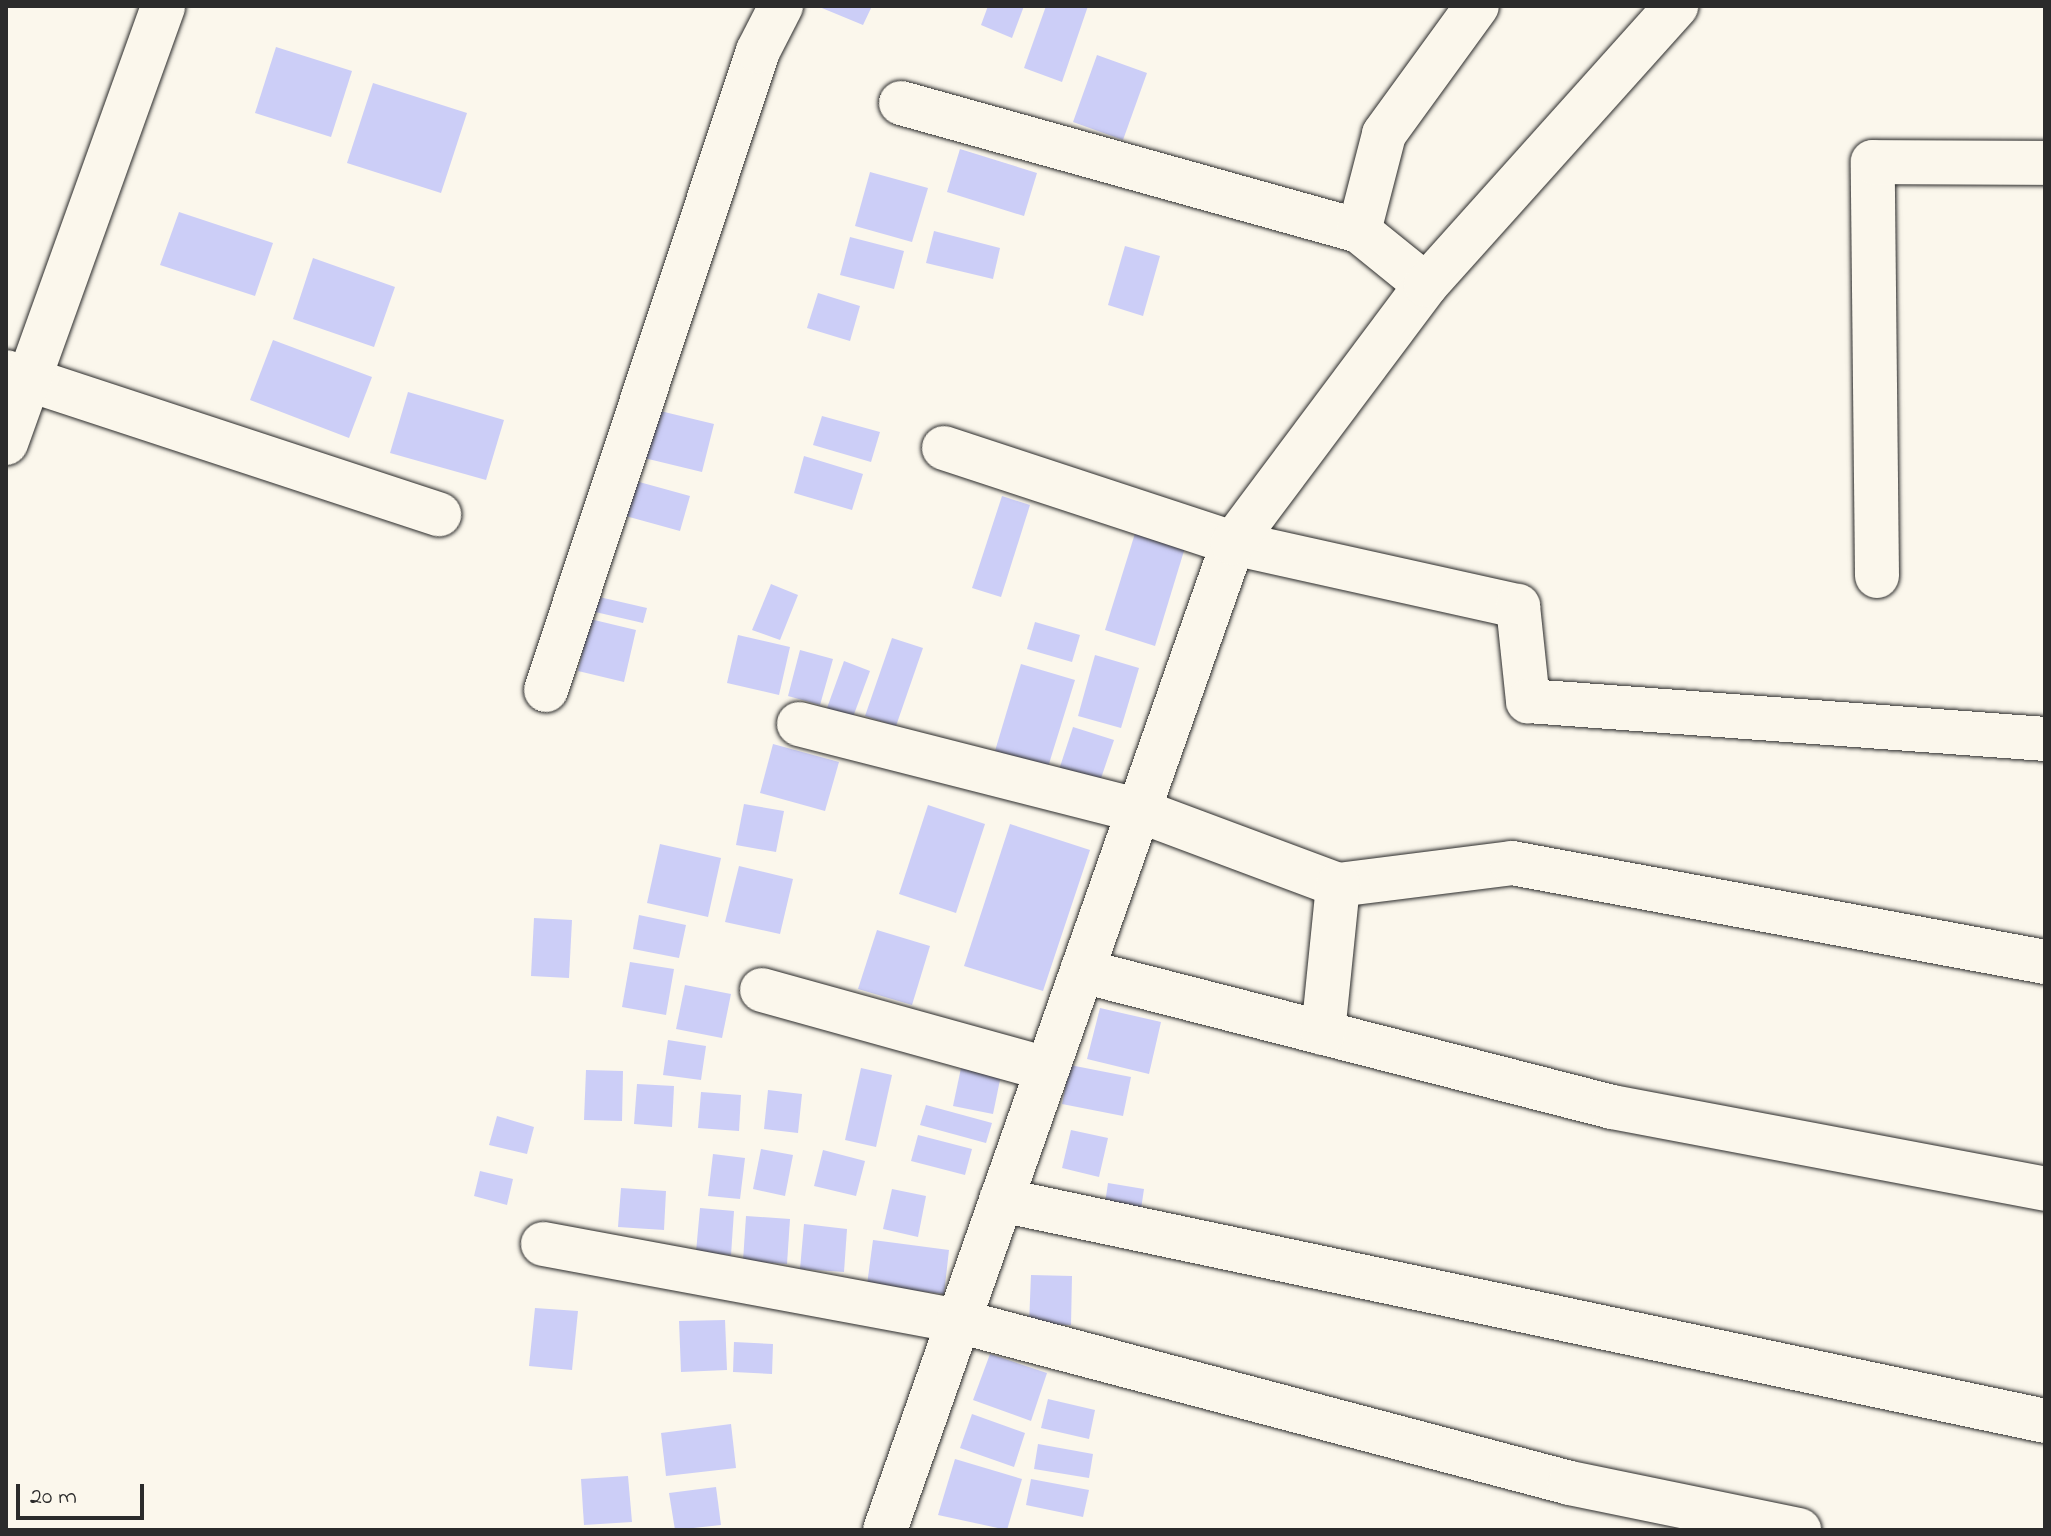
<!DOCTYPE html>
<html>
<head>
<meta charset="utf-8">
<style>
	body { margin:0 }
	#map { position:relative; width:2051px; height:1536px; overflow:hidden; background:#fbf7ec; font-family:"Indie Flower",sans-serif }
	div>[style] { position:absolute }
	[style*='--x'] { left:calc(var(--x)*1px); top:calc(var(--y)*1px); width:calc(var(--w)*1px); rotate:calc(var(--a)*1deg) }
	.building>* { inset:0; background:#cccef7 }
	.roads { filter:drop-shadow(0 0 2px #2b2b2b) drop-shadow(0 0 2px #2b2b2b) }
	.street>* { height:44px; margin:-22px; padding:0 22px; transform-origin:22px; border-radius:22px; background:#fbf7ec }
	.secondary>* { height:44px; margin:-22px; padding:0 22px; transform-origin:22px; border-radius:22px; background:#fbf7ec }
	span { translate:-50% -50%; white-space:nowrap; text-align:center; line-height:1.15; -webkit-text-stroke:8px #fbf7ec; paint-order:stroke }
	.frame { position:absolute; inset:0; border:8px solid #2b2b2b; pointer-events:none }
	.scale { position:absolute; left:16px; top:1484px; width:128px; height:36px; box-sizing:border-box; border:4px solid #2b2b2b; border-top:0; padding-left:10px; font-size:24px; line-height:28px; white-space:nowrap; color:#2b2b2b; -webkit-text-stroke:6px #fbf7ec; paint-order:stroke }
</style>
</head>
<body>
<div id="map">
	<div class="building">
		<div style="clip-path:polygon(817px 6px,872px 6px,863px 25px)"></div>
		<div style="clip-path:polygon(988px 6px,1024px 6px,1012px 38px,981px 25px)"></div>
		<div style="clip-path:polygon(1046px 6px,1088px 6px,1062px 82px,1024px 68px)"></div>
		<div style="clip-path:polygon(276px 47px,352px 71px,331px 137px,255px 113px)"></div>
		<div style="clip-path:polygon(1097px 55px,1147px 73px,1123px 140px,1073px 122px)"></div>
		<div style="clip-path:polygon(373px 83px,467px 113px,441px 193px,347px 163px)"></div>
		<div style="clip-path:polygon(960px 149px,1037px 173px,1024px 216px,947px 192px)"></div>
		<div style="clip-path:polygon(870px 172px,928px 188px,912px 242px,855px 226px)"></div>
		<div style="clip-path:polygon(179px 212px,273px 243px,255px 296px,160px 265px)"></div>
		<div style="clip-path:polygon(934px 231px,1000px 248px,993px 279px,926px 263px)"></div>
		<div style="clip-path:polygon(850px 237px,904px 251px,894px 289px,840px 275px)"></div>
		<div style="clip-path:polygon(1125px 246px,1160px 256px,1143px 316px,1108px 305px)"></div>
		<div style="clip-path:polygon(313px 258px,395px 287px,374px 347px,293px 319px)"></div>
		<div style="clip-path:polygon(818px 293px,860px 306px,850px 341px,807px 328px)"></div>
		<div style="clip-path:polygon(273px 340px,372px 377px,349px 438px,250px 400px)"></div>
		<div style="clip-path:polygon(408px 392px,504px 420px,486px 480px,390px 453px)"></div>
		<div style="clip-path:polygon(652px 409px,714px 424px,702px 472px,640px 457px)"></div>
		<div style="clip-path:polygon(822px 416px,880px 432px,871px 462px,813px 445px)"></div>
		<div style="clip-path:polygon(804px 456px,863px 474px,852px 510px,794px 493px)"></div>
		<div style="clip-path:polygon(632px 480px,690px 496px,680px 531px,622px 515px)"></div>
		<div style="clip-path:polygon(1002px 496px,1030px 505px,1001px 597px,972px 588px)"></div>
		<div style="clip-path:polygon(1137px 527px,1187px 541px,1155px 646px,1105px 630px)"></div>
		<div style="clip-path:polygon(771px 584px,798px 595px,780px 640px,752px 630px)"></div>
		<div style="clip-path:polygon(595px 596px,647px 608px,643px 623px,591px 611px)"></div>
		<div style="clip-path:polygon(590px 619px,636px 630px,624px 682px,578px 671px)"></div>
		<div style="clip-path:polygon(1035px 622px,1080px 635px,1072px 662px,1027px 649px)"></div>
		<div style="clip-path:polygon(738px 635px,790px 647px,779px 695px,727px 683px)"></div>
		<div style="clip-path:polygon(892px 638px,923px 648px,896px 726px,865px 716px)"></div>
		<div style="clip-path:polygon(800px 650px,833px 659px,820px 705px,788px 696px)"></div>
		<div style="clip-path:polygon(1095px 655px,1139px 668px,1121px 728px,1078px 716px)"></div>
		<div style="clip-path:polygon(844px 661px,870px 671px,853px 717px,827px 708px)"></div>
		<div style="clip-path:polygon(1021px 664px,1075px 680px,1048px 767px,995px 751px)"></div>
		<div style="clip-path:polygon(1073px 727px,1114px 740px,1097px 790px,1057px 776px)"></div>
		<div style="clip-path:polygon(773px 744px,839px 762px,825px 811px,760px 793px)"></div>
		<div style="clip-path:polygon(744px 804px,784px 811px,776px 852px,736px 845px)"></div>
		<div style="clip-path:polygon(928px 805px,985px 824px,956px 913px,899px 894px)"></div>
		<div style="clip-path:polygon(1010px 824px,1090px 850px,1043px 991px,964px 966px)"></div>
		<div style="clip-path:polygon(660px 844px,721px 858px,708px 917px,647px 903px)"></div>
		<div style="clip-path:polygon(739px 866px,793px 879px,780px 934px,725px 922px)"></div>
		<div style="clip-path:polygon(639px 915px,686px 925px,679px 958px,633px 949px)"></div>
		<div style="clip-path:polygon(534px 918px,572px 920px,569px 978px,531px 976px)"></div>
		<div style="clip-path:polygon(877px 930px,930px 946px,912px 1005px,858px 989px)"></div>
		<div style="clip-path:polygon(630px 962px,674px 969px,666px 1015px,622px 1007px)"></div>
		<div style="clip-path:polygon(685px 985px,731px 994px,722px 1038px,676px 1029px)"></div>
		<div style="clip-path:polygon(1100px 1008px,1161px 1022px,1149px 1074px,1087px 1059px)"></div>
		<div style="clip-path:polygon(668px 1040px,706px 1046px,701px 1080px,663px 1075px)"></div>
		<div style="clip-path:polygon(1070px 1065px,1131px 1077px,1123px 1116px,1062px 1104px)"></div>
		<div style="clip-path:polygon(861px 1068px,892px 1075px,876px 1147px,845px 1140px)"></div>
		<div style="clip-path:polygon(961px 1068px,1001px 1075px,993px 1114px,953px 1106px)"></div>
		<div style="clip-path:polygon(586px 1070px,623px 1071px,622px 1121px,584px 1120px)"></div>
		<div style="clip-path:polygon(637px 1084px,674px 1086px,672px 1127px,634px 1124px)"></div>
		<div style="clip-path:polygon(768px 1090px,802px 1094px,798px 1133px,764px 1129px)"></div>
		<div style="clip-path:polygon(701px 1092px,741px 1095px,739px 1131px,698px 1128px)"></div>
		<div style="clip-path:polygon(926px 1105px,992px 1123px,986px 1143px,920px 1125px)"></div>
		<div style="clip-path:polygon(497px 1116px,534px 1127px,527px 1154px,489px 1145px)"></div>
		<div style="clip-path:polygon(1071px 1130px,1108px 1138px,1099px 1177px,1062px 1168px)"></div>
		<div style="clip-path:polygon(918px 1135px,972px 1149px,965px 1175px,911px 1161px)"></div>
		<div style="clip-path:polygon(761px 1149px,793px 1155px,785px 1196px,753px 1189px)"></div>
		<div style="clip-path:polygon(823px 1150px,865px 1161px,856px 1196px,814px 1186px)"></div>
		<div style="clip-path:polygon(713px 1154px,745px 1158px,740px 1199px,708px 1196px)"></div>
		<div style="clip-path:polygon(480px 1171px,513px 1179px,507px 1205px,474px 1196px)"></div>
		<div style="clip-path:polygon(1108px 1183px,1144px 1189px,1137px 1236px,1101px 1230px)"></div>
		<div style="clip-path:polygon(621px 1188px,666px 1191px,664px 1230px,618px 1227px)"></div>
		<div style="clip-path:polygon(892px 1189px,926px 1196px,918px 1237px,883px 1229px)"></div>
		<div style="clip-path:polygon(700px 1208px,734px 1211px,731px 1255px,696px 1252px)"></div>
		<div style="clip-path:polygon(746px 1216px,790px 1219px,787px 1264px,743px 1261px)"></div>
		<div style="clip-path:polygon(804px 1224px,847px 1229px,844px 1272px,800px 1269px)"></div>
		<div style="clip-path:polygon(873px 1240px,949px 1250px,944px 1294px,867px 1285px)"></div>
		<div style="clip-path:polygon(1031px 1275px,1072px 1276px,1071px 1325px,1029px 1324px)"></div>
		<div style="clip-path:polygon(535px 1308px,578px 1311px,572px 1370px,529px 1366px)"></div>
		<div style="clip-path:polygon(725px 1320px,727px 1370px,681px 1372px,679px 1321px)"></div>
		<div style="clip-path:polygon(734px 1342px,773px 1344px,772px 1374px,733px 1372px)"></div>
		<div style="clip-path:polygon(990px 1354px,1047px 1373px,1031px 1421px,973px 1400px)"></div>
		<div style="clip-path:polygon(1048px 1399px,1095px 1410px,1089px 1439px,1041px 1428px)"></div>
		<div style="clip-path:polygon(972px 1414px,1025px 1433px,1014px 1467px,960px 1448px)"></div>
		<div style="clip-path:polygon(731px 1424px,736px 1468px,666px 1476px,661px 1433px)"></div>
		<div style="clip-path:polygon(1038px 1444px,1093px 1454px,1089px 1478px,1034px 1469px)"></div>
		<div style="clip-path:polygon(955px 1459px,1022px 1479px,1007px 1530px,938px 1515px)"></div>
		<div style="clip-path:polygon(628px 1476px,632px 1522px,584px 1525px,581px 1479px)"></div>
		<div style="clip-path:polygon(1031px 1479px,1089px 1490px,1083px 1517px,1026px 1505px)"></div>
		<div style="clip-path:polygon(716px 1487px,721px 1525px,675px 1530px,669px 1493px)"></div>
	</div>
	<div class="roads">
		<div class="street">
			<div style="--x:901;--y:103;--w:476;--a:15.6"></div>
			<div style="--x:1359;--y:231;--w:86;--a:38.9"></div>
			<div style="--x:1359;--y:231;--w:100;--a:-75.5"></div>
			<div style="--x:1384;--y:134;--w:158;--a:-54"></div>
			<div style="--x:6;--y:372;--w:456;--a:18.2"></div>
			<div style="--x:6;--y:443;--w:464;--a:-70.2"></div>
			<div style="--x:944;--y:448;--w:304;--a:18.2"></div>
			<div style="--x:1233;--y:543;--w:292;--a:12.5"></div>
			<div style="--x:1518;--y:606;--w:96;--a:84"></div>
			<div style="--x:1528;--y:701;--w:518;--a:4.2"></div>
			<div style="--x:1877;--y:576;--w:414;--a:-90.6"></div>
			<div style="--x:1873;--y:162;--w:172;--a:0.3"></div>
			<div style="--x:546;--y:690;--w:673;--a:-71.65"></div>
			<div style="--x:758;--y:51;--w:51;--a:-62.9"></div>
			<div style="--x:799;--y:724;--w:352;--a:14.3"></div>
			<div style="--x:1140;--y:811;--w:211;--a:20.5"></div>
			<div style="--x:1338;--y:885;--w:175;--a:-7.2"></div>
			<div style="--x:1512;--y:863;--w:542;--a:10.52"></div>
			<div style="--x:1082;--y:971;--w:547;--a:14.39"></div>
			<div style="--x:1612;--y:1107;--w:441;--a:10.7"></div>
			<div style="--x:762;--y:990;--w:296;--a:15.5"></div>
			<div style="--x:1323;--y:1033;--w:149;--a:-84.2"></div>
			<div style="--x:1001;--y:1200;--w:1067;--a:11.95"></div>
			<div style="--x:543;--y:1244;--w:422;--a:10.5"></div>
			<div style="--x:958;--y:1321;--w:633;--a:14.83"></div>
			<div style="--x:1570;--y:1483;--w:234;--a:11.6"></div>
		</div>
		<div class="secondary">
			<div style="--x:885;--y:1530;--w:1047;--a:-70.58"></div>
			<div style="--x:1233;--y:543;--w:322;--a:-53.2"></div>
			<div style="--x:1426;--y:285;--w:375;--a:-48.1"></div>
		</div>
	</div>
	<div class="frame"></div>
	<div class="scale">20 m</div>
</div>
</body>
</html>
